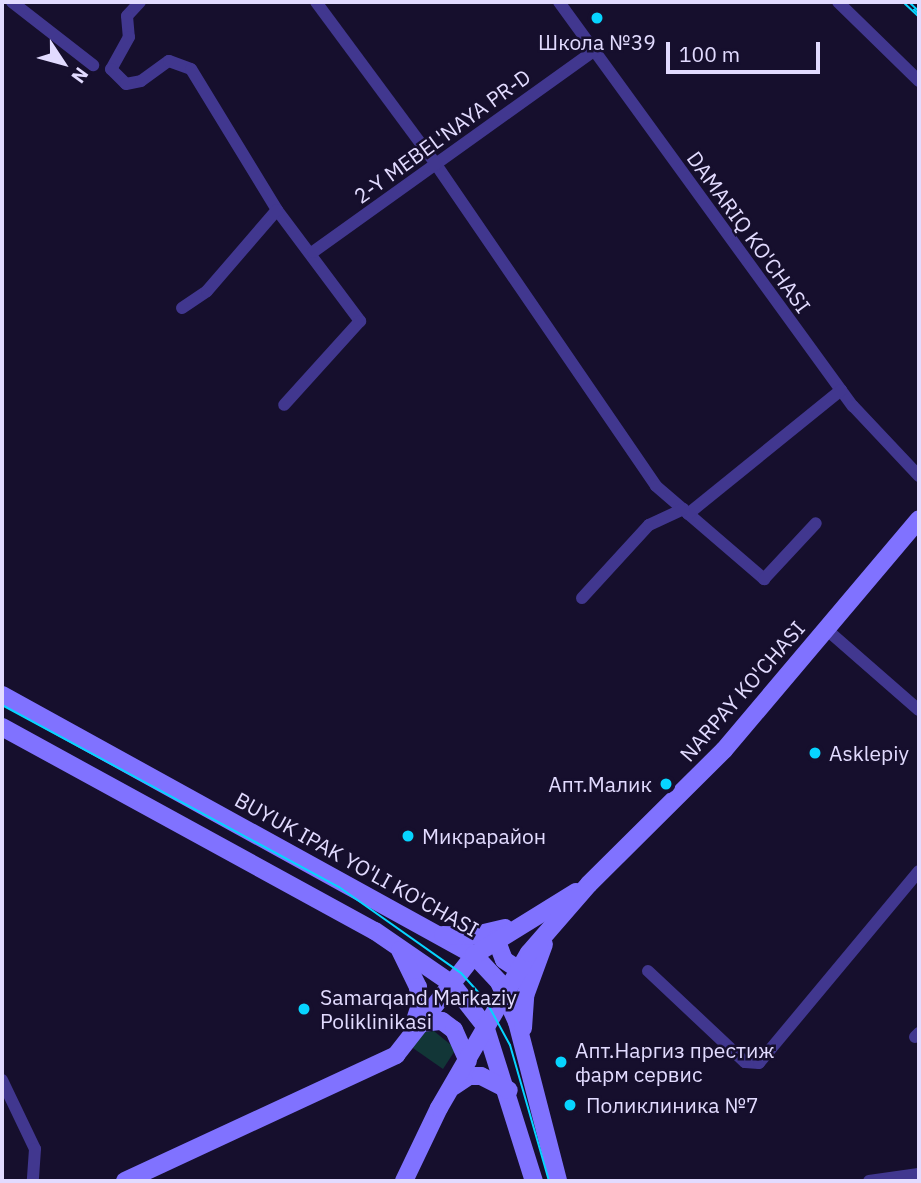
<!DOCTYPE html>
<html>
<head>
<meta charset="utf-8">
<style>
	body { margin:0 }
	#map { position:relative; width:921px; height:1183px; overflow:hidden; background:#160f2d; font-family:"IBM Plex Sans",sans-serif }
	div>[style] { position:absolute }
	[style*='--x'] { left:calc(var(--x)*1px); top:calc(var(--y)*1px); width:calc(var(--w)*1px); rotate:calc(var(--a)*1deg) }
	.green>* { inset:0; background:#123637 }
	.street>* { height:12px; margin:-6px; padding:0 6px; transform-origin:6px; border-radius:6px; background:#41378f }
	.secondary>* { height:18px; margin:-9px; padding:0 9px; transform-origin:9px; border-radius:9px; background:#8072ff }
	.tram>* { height:2px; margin:-1px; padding:0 1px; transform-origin:1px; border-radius:1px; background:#07d4ff }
	.rail>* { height:6px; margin-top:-3px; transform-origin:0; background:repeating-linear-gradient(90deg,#160f2d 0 10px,#07d4ff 0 20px); box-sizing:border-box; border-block:2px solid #07d4ff }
	.dots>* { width:19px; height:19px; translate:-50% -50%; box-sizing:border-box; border:4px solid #160f2d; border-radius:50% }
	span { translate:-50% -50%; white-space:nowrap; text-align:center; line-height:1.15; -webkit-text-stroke:5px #160f2d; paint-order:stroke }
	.poi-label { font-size:21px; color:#e2dbff }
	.left { translate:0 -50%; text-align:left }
	.right { translate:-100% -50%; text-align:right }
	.street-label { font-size:21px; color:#e2dbff }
	.frame { position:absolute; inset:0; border:4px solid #e2dbff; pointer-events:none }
	.north { position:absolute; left:28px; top:28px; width:70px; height:70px; -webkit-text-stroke:5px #160f2d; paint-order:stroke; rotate:126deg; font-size:19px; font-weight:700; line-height:28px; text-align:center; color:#e2dbff }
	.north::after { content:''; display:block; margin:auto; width:24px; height:32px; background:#e2dbff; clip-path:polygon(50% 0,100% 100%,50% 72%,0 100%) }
	.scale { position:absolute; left:666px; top:42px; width:154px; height:32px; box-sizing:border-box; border:4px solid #e2dbff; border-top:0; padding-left:9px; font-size:21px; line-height:24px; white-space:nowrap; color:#e2dbff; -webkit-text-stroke:5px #160f2d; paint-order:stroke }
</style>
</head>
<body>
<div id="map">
	<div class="green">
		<div style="clip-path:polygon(429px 1027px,456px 1049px,443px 1069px,410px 1046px)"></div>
	</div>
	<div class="street">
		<div style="--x:12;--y:2;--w:103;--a:37.9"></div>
		<div style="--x:140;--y:2;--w:19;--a:133"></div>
		<div style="--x:127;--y:16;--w:21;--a:85"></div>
		<div style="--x:129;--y:37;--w:37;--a:119"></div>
		<div style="--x:111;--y:69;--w:21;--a:45"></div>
		<div style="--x:126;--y:84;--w:15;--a:-11"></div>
		<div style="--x:141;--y:81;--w:34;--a:-36"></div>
		<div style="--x:169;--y:61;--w:23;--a:20"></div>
		<div style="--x:191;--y:69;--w:165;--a:58.6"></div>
		<div style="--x:277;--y:210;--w:139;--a:53.2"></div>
		<div style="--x:360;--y:321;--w:113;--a:132.1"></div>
		<div style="--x:316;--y:2;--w:200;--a:53.5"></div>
		<div style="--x:435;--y:163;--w:391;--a:55.6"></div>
		<div style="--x:656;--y:486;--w:143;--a:40.7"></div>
		<div style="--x:764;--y:579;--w:76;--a:-47.1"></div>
		<div style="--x:559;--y:2;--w:500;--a:54"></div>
		<div style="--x:853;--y:406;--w:96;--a:46.7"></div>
		<div style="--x:838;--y:2;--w:113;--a:44.3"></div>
		<div style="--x:313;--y:252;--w:345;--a:-35.6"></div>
		<div style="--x:182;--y:308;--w:30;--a:-34"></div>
		<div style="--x:207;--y:291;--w:107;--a:-49.2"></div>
		<div style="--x:688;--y:514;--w:197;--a:-39"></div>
		<div style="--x:582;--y:598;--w:99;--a:-47.5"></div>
		<div style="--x:649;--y:525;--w:38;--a:-25"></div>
		<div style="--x:826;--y:629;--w:123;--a:41.1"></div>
		<div style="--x:648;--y:971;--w:133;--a:43.2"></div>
		<div style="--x:745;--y:1062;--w:14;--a:4"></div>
		<div style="--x:759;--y:1063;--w:250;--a:-50.2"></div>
		<div style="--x:915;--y:1037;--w:6;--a:-45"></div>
		<div style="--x:2;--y:1080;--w:76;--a:64.4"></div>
		<div style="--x:35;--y:1149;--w:32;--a:94"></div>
		<div style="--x:869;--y:1181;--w:50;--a:-8"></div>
	</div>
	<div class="secondary">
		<div style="--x:2;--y:695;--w:539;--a:28.85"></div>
		<div style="--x:474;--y:955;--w:37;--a:47"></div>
		<div style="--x:499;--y:982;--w:44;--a:65.8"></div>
		<div style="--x:517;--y:1022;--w:164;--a:75.5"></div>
		<div style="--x:2;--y:727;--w:425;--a:28.7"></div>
		<div style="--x:375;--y:931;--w:93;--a:34.5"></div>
		<div style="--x:452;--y:984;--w:53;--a:51.8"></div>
		<div style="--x:485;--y:1026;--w:163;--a:72.5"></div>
		<div style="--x:443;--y:935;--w:28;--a:2"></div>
		<div style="--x:471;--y:936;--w:35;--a:-13"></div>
		<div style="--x:496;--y:939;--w:22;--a:69"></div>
		<div style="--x:504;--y:960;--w:17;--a:33"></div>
		<div style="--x:400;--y:950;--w:41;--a:64.1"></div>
		<div style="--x:418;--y:987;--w:18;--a:84"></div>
		<div style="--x:420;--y:1005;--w:25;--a:108"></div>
		<div style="--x:422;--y:1023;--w:20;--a:-6"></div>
		<div style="--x:442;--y:1021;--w:15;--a:37"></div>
		<div style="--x:454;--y:1030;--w:34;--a:66"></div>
		<div style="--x:523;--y:1028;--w:32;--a:-86"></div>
		<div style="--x:525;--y:996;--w:55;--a:-69.9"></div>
		<div style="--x:454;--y:1086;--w:18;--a:-34"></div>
		<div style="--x:469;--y:1076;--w:12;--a:0"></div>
		<div style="--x:481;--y:1076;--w:31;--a:27"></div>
		<div style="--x:125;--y:1181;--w:299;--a:-24.9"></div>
		<div style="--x:396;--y:1055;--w:127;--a:-52"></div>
		<div style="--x:474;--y:955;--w:120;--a:-31.7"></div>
		<div style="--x:404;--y:1181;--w:81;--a:-64.4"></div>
		<div style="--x:439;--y:1108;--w:179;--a:-59.9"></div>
		<div style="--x:529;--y:953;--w:91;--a:-49"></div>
		<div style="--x:589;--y:884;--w:190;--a:-44.8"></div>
		<div style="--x:724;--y:750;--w:302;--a:-49.8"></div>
	</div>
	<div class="tram">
		<div style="--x:2;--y:705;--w:383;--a:28.4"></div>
		<div style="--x:339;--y:887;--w:149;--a:35.2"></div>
		<div style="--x:461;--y:973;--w:38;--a:48"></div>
		<div style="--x:486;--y:1001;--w:50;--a:61.4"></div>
		<div style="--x:510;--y:1045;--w:141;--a:74"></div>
	</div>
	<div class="rail">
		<div style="--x:906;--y:2;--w:18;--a:43"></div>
	</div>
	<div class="dots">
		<div style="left:597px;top:18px;background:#07d4ff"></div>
		<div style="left:815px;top:753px;background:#07d4ff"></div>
		<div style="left:666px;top:784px;background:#07d4ff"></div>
		<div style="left:408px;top:836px;background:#07d4ff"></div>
		<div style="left:304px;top:1009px;background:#07d4ff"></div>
		<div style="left:561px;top:1062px;background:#07d4ff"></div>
		<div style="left:570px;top:1105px;background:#07d4ff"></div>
	</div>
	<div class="poi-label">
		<span style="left:597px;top:42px">Школа №39</span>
		<span class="left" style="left:829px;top:753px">Asklepiy</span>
		<span class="right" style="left:652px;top:784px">Апт.Малик</span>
		<span class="left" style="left:422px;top:836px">Микрарайон</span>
		<span class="left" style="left:320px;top:1009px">Samarqand Markaziy<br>Poliklinikasi</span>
		<span class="left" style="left:575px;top:1062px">Апт.Наргиз престиж<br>фарм сервис</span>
		<span class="left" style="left:586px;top:1105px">Поликлиника №7</span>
	</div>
	<div class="street-label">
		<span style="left:442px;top:136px;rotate:-36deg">2-Y MEBEL'NAYA PR-D</span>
		<span style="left:749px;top:232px;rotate:54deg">DAMARIQ KO'CHASI</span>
		<span style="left:742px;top:691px;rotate:-49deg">NARPAY KO'CHASI</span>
		<span style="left:357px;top:864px;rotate:29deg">BUYUK IPAK YO'LI KO'CHASI</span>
	</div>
	<div class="frame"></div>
	<div class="north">N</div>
	<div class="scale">100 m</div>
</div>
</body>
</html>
